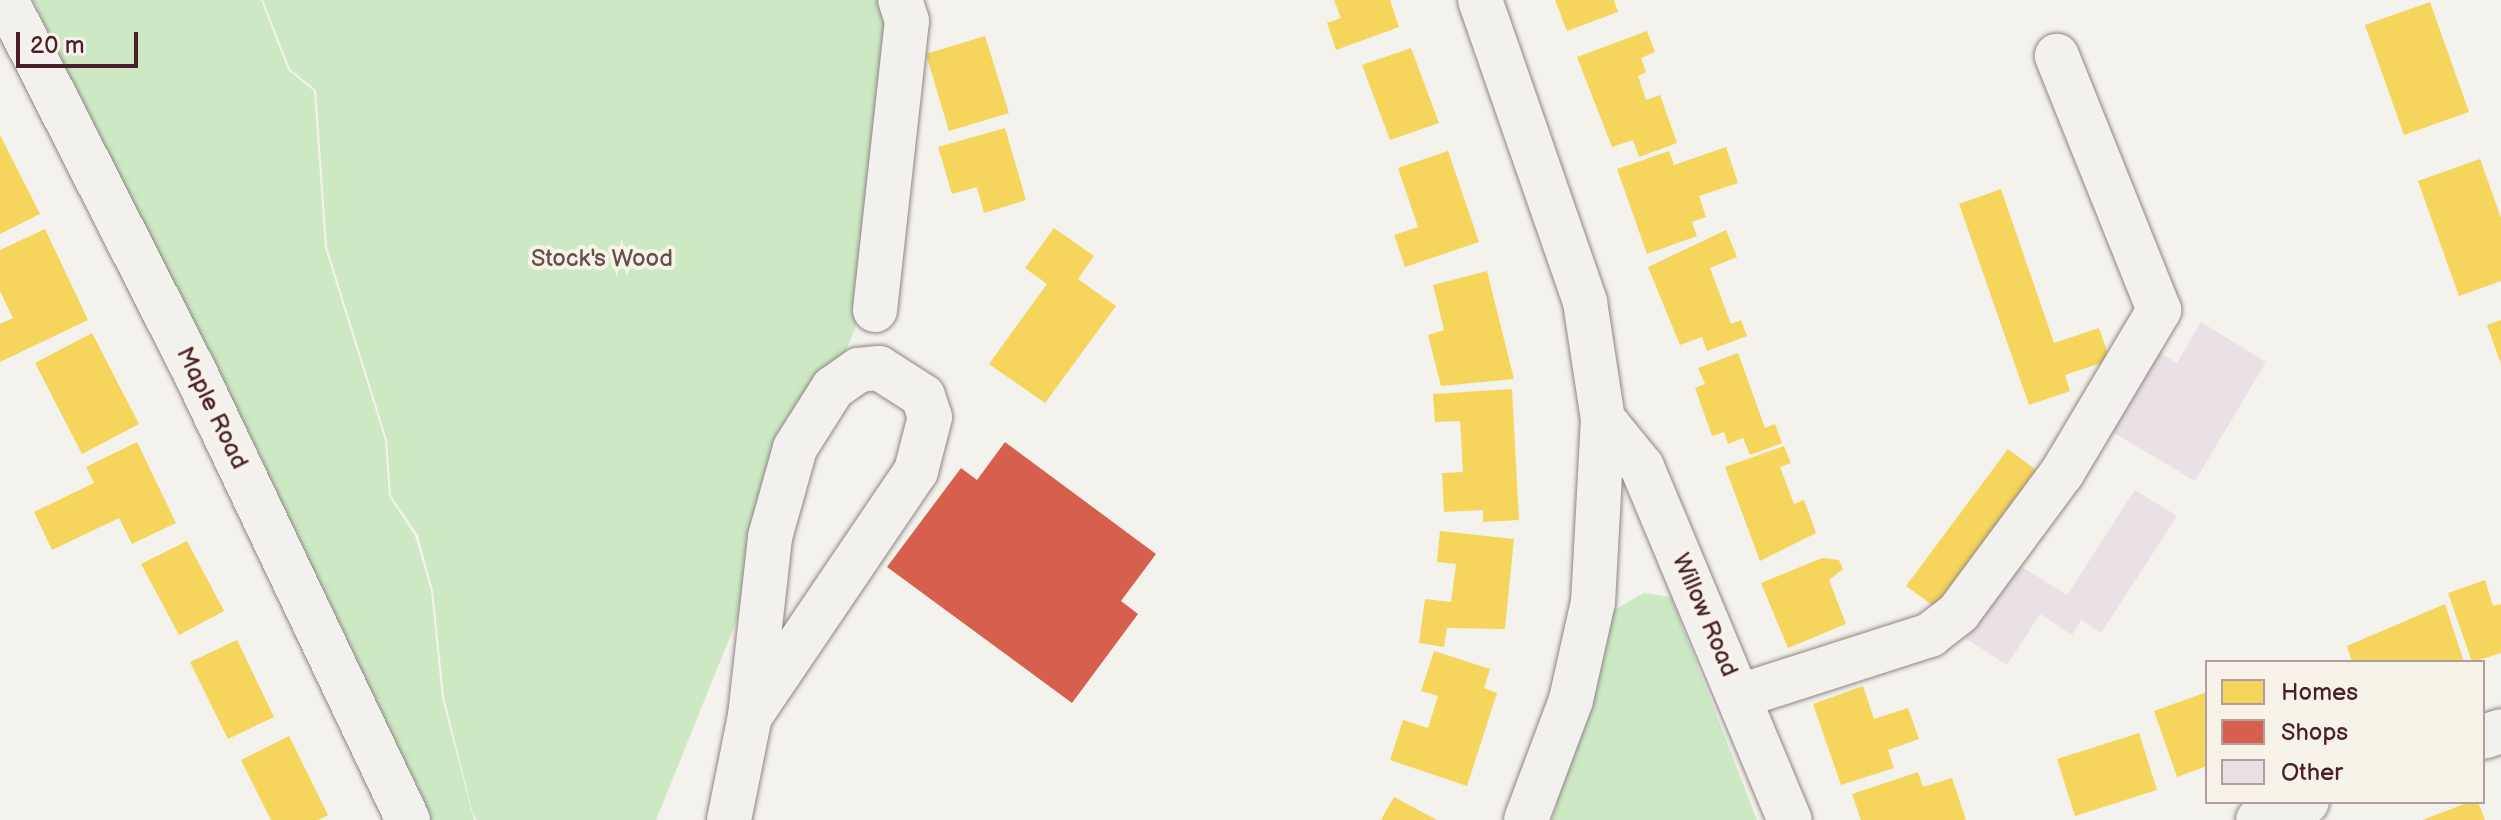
<!DOCTYPE html>
<html>
<head>
<meta charset="utf-8">
<style>
	body { margin:0 }
	#map { position:relative; width:2501px; height:820px; overflow:hidden; background:#f4f2ec; font-family:"Balsamiq Sans",sans-serif }
	div>[style] { position:absolute }
	[style*='--x'] { left:calc(var(--x)*1px); top:calc(var(--y)*1px); width:calc(var(--w)*1px); rotate:calc(var(--a)*1deg) }
	.green>* { inset:0; background:#cde9c4 }
	.homes>* { inset:0; background:#f6d55c }
	.shops>* { inset:0; background:#d6604d }
	.building>* { inset:0; background:#eae1e6 }
	.roads { filter:drop-shadow(0 0 2px #8f8685) drop-shadow(0 0 2px #8f8685) }
	.minor>* { height:44px; margin:-22px; padding:0 22px; transform-origin:22px; border-radius:22px; background:#f2f1ed }
	span { translate:-50% -50%; white-space:nowrap; text-align:center; line-height:1.15; -webkit-text-stroke:8px #f7f3e8; paint-order:stroke }
	.park-label { font-size:24px; color:#635049 }
	.street-label { font-size:24px; color:#4a1f2b }
	.legend { position:absolute; left:2205px; top:660px; width:280px; height:144px; box-sizing:border-box; background:#f7f3e8; border:2px solid #b29e9c; margin:0; padding:10px 14px; list-style:none; font-size:24px; color:#4a1f2b }
	.legend li { display:flex; align-items:center; gap:16px; height:40px }
	.legend b { width:40px; border:2px solid #b29e9c }
	.scale { position:absolute; left:16px; top:32px; width:122px; height:36px; box-sizing:border-box; border:4px solid #4a1f2b; border-top:0; padding-left:10px; font-size:24px; line-height:28px; white-space:nowrap; color:#4a1f2b; -webkit-text-stroke:6px #f7f3e8; paint-order:stroke }
</style>
</head>
<body>
<div id="map">
	<div class="green">
		<div style="clip-path:polygon(33px 0,261px 0,288px 70px,314px 91px,325px 248px,385px 440px,389px 496px,415px 536px,431px 591px,442px 698px,474px 820px,411px 820px)"></div>
		<div style="clip-path:polygon(263px 0,887px 0,864px 306px,656px 820px,477px 820px,473px 814px,444px 697px,433px 591px,418px 535px,391px 496px,387px 440px,327px 247px,316px 90px,290px 69px)"></div>
		<div style="clip-path:polygon(1644px 593px,1671px 597px,1757px 820px,1552px 820px,1614px 610px)"></div>
	</div>
	<div class="homes">
		<div style="clip-path:polygon(1334px 0,1390px 0,1399px 27px,1336px 50px,1327px 23px,1341px 18px)"></div>
		<div style="clip-path:polygon(1555px 0,1614px 0,1618px 12px,1567px 31px)"></div>
		<div style="clip-path:polygon(2430px 2px,2469px 112px,2404px 135px,2365px 25px)"></div>
		<div style="clip-path:polygon(1647px 31px,1655px 52px,1641px 58px,1646px 72px,1638px 76px,1646px 100px,1660px 95px,1677px 143px,1639px 157px,1633px 140px,1612px 147px,1577px 57px)"></div>
		<div style="clip-path:polygon(985px 36px,1009px 113px,949px 131px,926px 54px)"></div>
		<div style="clip-path:polygon(1411px 48px,1439px 123px,1390px 140px,1362px 65px)"></div>
		<div style="clip-path:polygon(1005px 128px,1026px 200px,984px 213px,977px 187px,952px 194px,938px 147px)"></div>
		<div style="clip-path:polygon(0 135px,40px 214px,0 234px)"></div>
		<div style="clip-path:polygon(1726px 147px,1738px 183px,1699px 196px,1706px 217px,1692px 222px,1697px 236px,1647px 254px,1617px 169px,1669px 151px,1674px 165px)"></div>
		<div style="clip-path:polygon(1448px 151px,1479px 242px,1405px 267px,1394px 235px,1418px 227px,1398px 168px)"></div>
		<div style="clip-path:polygon(2480px 159px,2501px 218px,2501px 281px,2459px 296px,2418px 181px)"></div>
		<div style="clip-path:polygon(2001px 189px,2054px 343px,2099px 328px,2110px 360px,2065px 375px,2070px 391px,2029px 405px,1959px 204px)"></div>
		<div style="clip-path:polygon(1054px 228px,1094px 256px,1078px 279px,1116px 306px,1045px 403px,989px 364px,1047px 284px,1025px 268px)"></div>
		<div style="clip-path:polygon(45px 229px,88px 320px,0 362px,0 324px,13px 318px,0 291px,0 250px)"></div>
		<div style="clip-path:polygon(1726px 230px,1737px 257px,1710px 268px,1731px 324px,1741px 320px,1747px 336px,1707px 351px,1702px 337px,1680px 345px,1648px 267px)"></div>
		<div style="clip-path:polygon(1487px 271px,1514px 379px,1441px 386px,1428px 335px,1444px 330px,1433px 285px)"></div>
		<div style="clip-path:polygon(2501px 320px,2501px 364px,2487px 325px)"></div>
		<div style="clip-path:polygon(92px 333px,139px 424px,82px 454px,35px 363px)"></div>
		<div style="clip-path:polygon(1738px 353px,1765px 428px,1775px 424px,1782px 443px,1750px 455px,1743px 438px,1728px 444px,1724px 432px,1712px 436px,1695px 388px,1705px 384px,1698px 368px)"></div>
		<div style="clip-path:polygon(1512px 389px,1519px 520px,1483px 522px,1483px 510px,1444px 512px,1442px 473px,1463px 472px,1460px 421px,1435px 422px,1433px 394px)"></div>
		<div style="clip-path:polygon(137px 442px,176px 523px,132px 544px,119px 518px,52px 550px,34px 512px,94px 483px,86px 467px)"></div>
		<div style="clip-path:polygon(1784px 446px,1791px 463px,1780px 467px,1794px 504px,1804px 500px,1816px 533px,1760px 561px,1725px 467px)"></div>
		<div style="clip-path:polygon(2008px 449px,2036px 470px,1935px 607px,1906px 586px)"></div>
		<div style="clip-path:polygon(1440px 531px,1514px 539px,1505px 629px,1447px 628px,1444px 647px,1419px 643px,1425px 599px,1451px 602px,1456px 564px,1437px 562px)"></div>
		<div style="clip-path:polygon(187px 541px,224px 611px,179px 635px,141px 564px)"></div>
		<div style="clip-path:polygon(1822px 558px,1839px 560px,1843px 569px,1829px 580px,1846px 624px,1788px 648px,1761px 583px)"></div>
		<div style="clip-path:polygon(2485px 580px,2493px 606px,2501px 604px,2501px 653px,2472px 662px,2448px 593px)"></div>
		<div style="clip-path:polygon(2445px 604px,2464px 662px,2352px 662px,2347px 646px)"></div>
		<div style="clip-path:polygon(237px 640px,274px 717px,228px 739px,190px 662px)"></div>
		<div style="clip-path:polygon(1434px 651px,1490px 669px,1484px 688px,1497px 693px,1467px 786px,1390px 760px,1403px 720px,1428px 728px,1438px 696px,1421px 691px)"></div>
		<div style="clip-path:polygon(1863px 686px,1874px 719px,1908px 708px,1919px 739px,1888px 750px,1894px 768px,1841px 785px,1813px 704px)"></div>
		<div style="clip-path:polygon(2207px 692px,2207px 766px,2177px 777px,2154px 711px)"></div>
		<div style="clip-path:polygon(2139px 733px,2157px 790px,2075px 816px,2057px 759px)"></div>
		<div style="clip-path:polygon(289px 736px,328px 815px,318px 820px,271px 820px,241px 760px)"></div>
		<div style="clip-path:polygon(1918px 772px,1923px 787px,1952px 778px,1966px 820px,1861px 820px,1852px 794px)"></div>
		<div style="clip-path:polygon(1394px 797px,1437px 820px,1381px 820px)"></div>
		<div style="clip-path:polygon(2478px 802px,2485px 820px,2422px 820px,2470px 802px)"></div>
	</div>
	<div class="shops">
		<div style="clip-path:polygon(1005px 442px,1156px 554px,1121px 601px,1138px 614px,1072px 703px,887px 567px,961px 468px,977px 480px)"></div>
	</div>
	<div class="building">
		<div style="clip-path:polygon(2201px 322px,2266px 362px,2195px 481px,2111px 431px,2159px 352px,2177px 363px)"></div>
		<div style="clip-path:polygon(2135px 490px,2177px 516px,2101px 633px,2081px 620px,2072px 635px,2040px 614px,2007px 665px,1965px 638px,2014px 562px,2067px 595px)"></div>
	</div>
	<div class="roads">
		<div class="minor">
			<div style="--x:6;--y:0;--w:408;--a:63.1"></div>
			<div style="--x:191;--y:364;--w:505;--a:64.55"></div>
			<div style="--x:1480;--y:0;--w:320;--a:70.8"></div>
			<div style="--x:1585;--y:302;--w:118;--a:81.3"></div>
			<div style="--x:1603;--y:419;--w:183;--a:93.1"></div>
			<div style="--x:1593;--y:602;--w:100;--a:102.7"></div>
			<div style="--x:1571;--y:700;--w:128;--a:110.6"></div>
			<div style="--x:875;--y:310;--w:291;--a:-83.7"></div>
			<div style="--x:907;--y:21;--w:22;--a:-108"></div>
			<div style="--x:1603;--y:419;--w:62;--a:50.9"></div>
			<div style="--x:1642;--y:467;--w:383;--a:67.3"></div>
			<div style="--x:1740;--y:696;--w:200;--a:-17.8"></div>
			<div style="--x:1930;--y:635;--w:37;--a:-38"></div>
			<div style="--x:1959;--y:612;--w:173;--a:-53.5"></div>
			<div style="--x:2062;--y:473;--w:190;--a:-59.2"></div>
			<div style="--x:2159;--y:310;--w:274;--a:-111.9"></div>
			<div style="--x:2483;--y:737;--w:19;--a:-18"></div>
			<div style="--x:729;--y:820;--w:106;--a:-78.6"></div>
			<div style="--x:750;--y:716;--w:180;--a:-83.6"></div>
			<div style="--x:770;--y:537;--w:92;--a:-74.3"></div>
			<div style="--x:795;--y:448;--w:71;--a:-57.7"></div>
			<div style="--x:833;--y:388;--w:32;--a:-35"></div>
			<div style="--x:859;--y:370;--w:20;--a:-6"></div>
			<div style="--x:879;--y:368;--w:52;--a:32.5"></div>
			<div style="--x:923;--y:396;--w:22;--a:72"></div>
			<div style="--x:930;--y:417;--w:56;--a:104.5"></div>
			<div style="--x:916;--y:471;--w:296;--a:124.1"></div>
			<div style="--x:2258;--y:820;--w:52;--a:-20.2"></div>
		</div>
	</div>
	<div class="park-label">
		<span style="left:602px;top:259px">Stock's Wood</span>
	</div>
	<div class="street-label">
		<span style="left:212px;top:408px;rotate:64deg">Maple Road</span>
		<span style="left:1705px;top:615px;rotate:67deg">Willow Road</span>
	</div>
	<ul class="legend">
	<li><b style="height:22px;background:#f6d55c"></b>Homes</li>
	<li><b style="height:22px;background:#d6604d"></b>Shops</li>
	<li><b style="height:22px;background:#eae1e6"></b>Other</li>
	</ul>
	<div class="scale">20 m</div>
</div>
</body>
</html>
